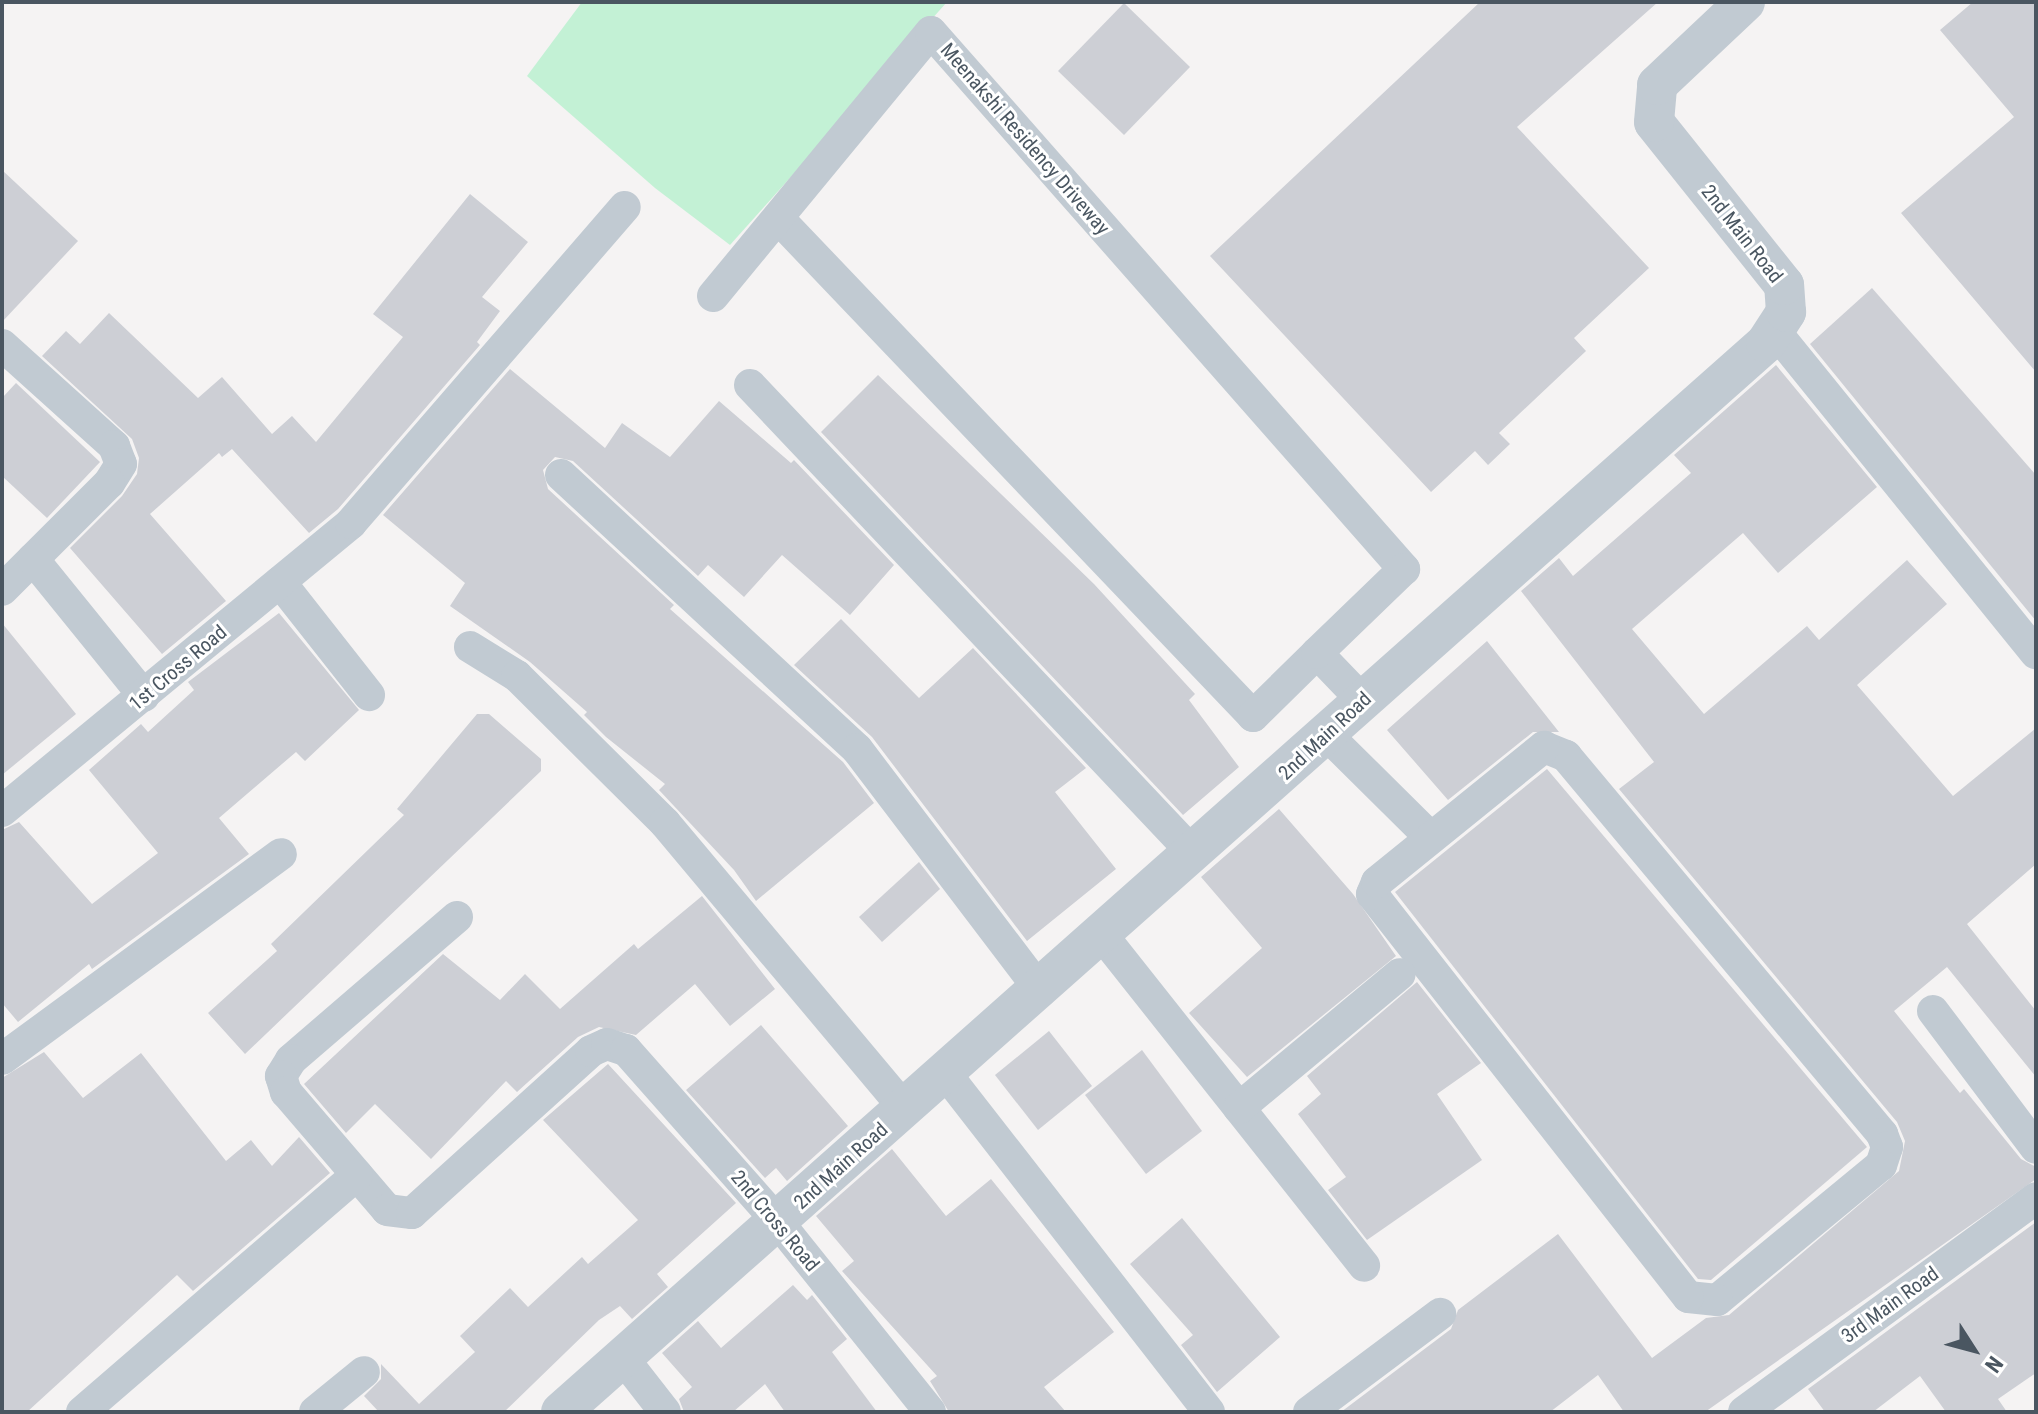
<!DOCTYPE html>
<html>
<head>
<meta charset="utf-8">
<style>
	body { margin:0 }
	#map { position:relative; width:2038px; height:1414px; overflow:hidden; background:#f5f3f3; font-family:"Roboto Condensed",sans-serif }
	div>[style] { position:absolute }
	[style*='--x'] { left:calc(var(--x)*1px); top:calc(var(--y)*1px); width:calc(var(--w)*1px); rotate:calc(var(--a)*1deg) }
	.green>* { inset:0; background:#c3f1d5 }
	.building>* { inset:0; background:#cdcfd5 }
	.minor>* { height:32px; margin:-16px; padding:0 16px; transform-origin:16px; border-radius:16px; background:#c1cad2 }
	.tertiary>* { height:40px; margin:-20px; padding:0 20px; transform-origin:20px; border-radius:20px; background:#c1cad2 }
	span { translate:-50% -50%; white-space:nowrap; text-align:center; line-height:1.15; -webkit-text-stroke:6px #fff; paint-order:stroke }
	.street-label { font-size:20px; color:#4a5661 }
	.frame { position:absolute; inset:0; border:4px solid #4a5661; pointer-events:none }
	.north { position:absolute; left:1934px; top:1310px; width:80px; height:80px; -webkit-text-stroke:6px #fff; paint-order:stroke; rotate:126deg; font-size:22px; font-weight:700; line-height:32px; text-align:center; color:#4a5661 }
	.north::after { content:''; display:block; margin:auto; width:28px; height:36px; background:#4a5661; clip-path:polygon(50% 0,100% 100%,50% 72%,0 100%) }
</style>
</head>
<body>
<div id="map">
	<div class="green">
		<div style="clip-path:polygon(582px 2px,947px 2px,730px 245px,655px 188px,527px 76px)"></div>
	</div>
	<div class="building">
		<div style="clip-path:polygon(1480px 2px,1658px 2px,1517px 127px,1649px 268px,1574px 338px,1586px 351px,1499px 433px,1510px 444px,1488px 465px,1475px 451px,1431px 492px,1210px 256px)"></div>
		<div style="clip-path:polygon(1973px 2px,2036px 2px,2036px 372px,1901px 213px,2014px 117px,1940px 30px)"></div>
		<div style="clip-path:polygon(1124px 3px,1190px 67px,1124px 135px,1058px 71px)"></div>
		<div style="clip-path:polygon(2px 170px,78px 241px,2px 322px)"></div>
		<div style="clip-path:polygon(470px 194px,528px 242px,482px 297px,500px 311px,477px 342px,480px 345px,338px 509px,309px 533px,232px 449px,222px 457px,219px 453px,150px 514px,226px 601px,162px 654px,70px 548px,122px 496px,137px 474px,139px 458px,132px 439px,42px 356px,66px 331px,80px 344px,109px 313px,198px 398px,222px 377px,272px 434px,292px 416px,316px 442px,403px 337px,373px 314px)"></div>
		<div style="clip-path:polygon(1872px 288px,2036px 475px,2036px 621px,1810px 344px)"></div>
		<div style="clip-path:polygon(1776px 365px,1877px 487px,1778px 573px,1743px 533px,1632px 629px,1704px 714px,1807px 626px,1819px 640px,1907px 560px,1947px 604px,1857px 685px,1953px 796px,2036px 728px,2036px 864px,1967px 924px,2036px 1011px,2036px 1077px,1947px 967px,1894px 1011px,1960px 1093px,1964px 1089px,2021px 1159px,2036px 1167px,2036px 1179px,1705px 1412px,1624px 1412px,1598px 1375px,1550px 1412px,1341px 1412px,1451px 1329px,1458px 1310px,1558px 1234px,1652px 1358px,1706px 1318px,1729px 1315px,1899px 1171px,1905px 1141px,1897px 1122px,1619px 789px,1654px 762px,1521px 591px,1559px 558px,1573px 576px,1691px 473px,1674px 455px)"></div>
		<div style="clip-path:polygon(510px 369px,605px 448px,622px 423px,670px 457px,719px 401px,791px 463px,794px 460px,894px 565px,850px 615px,782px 555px,744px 597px,708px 565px,698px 576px,573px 461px,555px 457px,543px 470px,548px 489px,674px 605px,670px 609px,843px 762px,874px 803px,756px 901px,734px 870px,659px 790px,665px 784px,606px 737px,584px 715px,587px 712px,530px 662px,450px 606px,465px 583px,383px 515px)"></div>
		<div style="clip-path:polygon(878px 375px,1094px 584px,1195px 694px,1189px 700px,1239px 767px,1183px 815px,821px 432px)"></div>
		<div style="clip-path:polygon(16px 383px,100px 462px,47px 518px,2px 476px,2px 398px)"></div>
		<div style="clip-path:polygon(279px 613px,359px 710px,305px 761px,296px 752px,219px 818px,249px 854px,92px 969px,89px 964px,18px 1022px,2px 1003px,2px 830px,19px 822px,92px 904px,158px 853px,89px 770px,141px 724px,148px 732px,194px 690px,188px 682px)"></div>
		<div style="clip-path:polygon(841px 619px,919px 698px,973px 648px,1086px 768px,1055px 792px,1116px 869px,1027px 941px,872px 737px,794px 665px)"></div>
		<div style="clip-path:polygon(2px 623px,76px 714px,2px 775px)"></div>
		<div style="clip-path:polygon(1487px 641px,1559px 732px,1533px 732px,1448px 800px,1387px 730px)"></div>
		<div style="clip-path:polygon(477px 714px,489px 714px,541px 759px,541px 771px,245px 1054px,208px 1013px,277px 951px,271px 944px,404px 815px,397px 809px)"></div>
		<div style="clip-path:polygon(1547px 769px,1867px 1147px,1711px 1280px,1698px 1279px,1395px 892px)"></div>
		<div style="clip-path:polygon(1279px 809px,1353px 894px,1396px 956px,1247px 1077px,1189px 1013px,1262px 948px,1201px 877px)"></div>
		<div style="clip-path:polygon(919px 862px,940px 889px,882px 942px,859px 917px)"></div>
		<div style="clip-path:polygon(702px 896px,775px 989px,730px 1026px,695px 984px,636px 1035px,599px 1027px,578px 1037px,517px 1092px,506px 1081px,431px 1159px,375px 1104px,346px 1133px,304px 1084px,443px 954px,500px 1000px,525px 974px,560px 1009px,634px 944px,638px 949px)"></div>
		<div style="clip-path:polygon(1417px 982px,1481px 1063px,1437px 1094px,1482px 1160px,1367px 1240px,1328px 1190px,1346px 1177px,1298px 1114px,1321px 1094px,1307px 1076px)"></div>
		<div style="clip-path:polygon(761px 1025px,848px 1126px,787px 1181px,776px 1168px,765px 1178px,686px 1090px)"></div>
		<div style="clip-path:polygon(1049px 1031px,1092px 1086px,1038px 1130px,995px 1075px)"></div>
		<div style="clip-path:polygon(1142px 1050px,1202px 1131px,1146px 1174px,1085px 1095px)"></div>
		<div style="clip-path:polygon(44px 1052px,83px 1098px,141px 1053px,226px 1161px,251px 1140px,272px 1166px,299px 1137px,330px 1173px,193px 1291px,177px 1275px,27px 1412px,2px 1412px,2px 1078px)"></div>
		<div style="clip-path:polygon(608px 1064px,736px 1203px,657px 1274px,668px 1287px,632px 1319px,620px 1306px,599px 1320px,504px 1412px,379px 1412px,364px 1396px,381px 1379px,381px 1364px,419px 1404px,475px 1352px,460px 1336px,510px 1288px,528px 1307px,582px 1257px,588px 1264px,638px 1220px,543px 1120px)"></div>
		<div style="clip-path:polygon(892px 1149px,946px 1216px,991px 1179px,1114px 1332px,1044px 1387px,1066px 1412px,949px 1412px,930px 1381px,937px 1376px,842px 1271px,854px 1261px,816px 1216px)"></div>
		<div style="clip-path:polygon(1182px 1218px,1280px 1337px,1217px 1392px,1181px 1345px,1193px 1335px,1130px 1264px)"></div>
		<div style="clip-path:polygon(2036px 1222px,2036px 1373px,1998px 1399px,2007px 1412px,1946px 1412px,1920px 1376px,1873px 1412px,1825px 1412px,1808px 1389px)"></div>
		<div style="clip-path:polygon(793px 1285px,807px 1300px,812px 1295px,847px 1339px,832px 1352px,877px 1412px,785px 1412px,765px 1384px,733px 1412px,684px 1412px,679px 1399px,692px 1387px,662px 1353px,698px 1321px,721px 1348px)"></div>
	</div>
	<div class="minor">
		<div style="--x:778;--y:218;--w:688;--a:46.35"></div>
		<div style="--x:1253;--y:716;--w:90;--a:-44.5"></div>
		<div style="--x:1317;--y:653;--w:66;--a:46.2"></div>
		<div style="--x:713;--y:296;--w:342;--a:-50.5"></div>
		<div style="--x:931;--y:32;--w:716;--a:48.63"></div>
		<div style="--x:1404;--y:569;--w:121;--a:136"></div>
		<div style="--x:1774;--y:330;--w:416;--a:51"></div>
		<div style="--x:2;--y:345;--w:151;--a:42"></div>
		<div style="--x:114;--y:446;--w:19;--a:69"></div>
		<div style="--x:121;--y:464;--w:22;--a:122"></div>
		<div style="--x:109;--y:483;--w:151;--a:135"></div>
		<div style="--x:750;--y:385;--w:646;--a:46.57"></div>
		<div style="--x:561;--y:475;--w:403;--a:42.8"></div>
		<div style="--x:857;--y:749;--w:304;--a:52.8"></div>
		<div style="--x:33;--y:559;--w:176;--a:51"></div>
		<div style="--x:280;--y:582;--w:144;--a:51.8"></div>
		<div style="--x:470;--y:647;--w:55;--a:31.7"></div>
		<div style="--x:517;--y:676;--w:209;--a:44.8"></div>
		<div style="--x:665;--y:823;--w:373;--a:50"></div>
		<div style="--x:1328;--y:736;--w:144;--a:44.7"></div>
		<div style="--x:1544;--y:747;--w:24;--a:22"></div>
		<div style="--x:1566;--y:756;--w:493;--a:50.1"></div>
		<div style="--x:1882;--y:1134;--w:14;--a:69"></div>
		<div style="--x:1887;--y:1147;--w:19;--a:108"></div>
		<div style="--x:1881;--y:1165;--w:212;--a:140.5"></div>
		<div style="--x:1717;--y:1300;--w:29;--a:-174"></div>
		<div style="--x:1688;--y:1297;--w:512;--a:-128.1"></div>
		<div style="--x:1372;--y:894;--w:13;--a:-67"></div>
		<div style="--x:1377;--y:882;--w:215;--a:-39"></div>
		<div style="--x:2;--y:811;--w:452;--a:-39.5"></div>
		<div style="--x:351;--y:523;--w:418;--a:-49.1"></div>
		<div style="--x:457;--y:917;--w:219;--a:139.3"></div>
		<div style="--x:291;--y:1060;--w:19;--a:122"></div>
		<div style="--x:281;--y:1076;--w:17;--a:73"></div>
		<div style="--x:286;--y:1092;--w:155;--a:49.4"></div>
		<div style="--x:387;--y:1210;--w:25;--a:7"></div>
		<div style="--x:412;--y:1213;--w:241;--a:-42.1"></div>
		<div style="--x:591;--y:1051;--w:17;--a:-24"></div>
		<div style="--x:607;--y:1044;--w:20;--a:18"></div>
		<div style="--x:626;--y:1050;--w:230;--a:48.5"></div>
		<div style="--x:778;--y:1222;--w:243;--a:51.3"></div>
		<div style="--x:1102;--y:935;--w:422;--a:51.6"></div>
		<div style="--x:1933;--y:1011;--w:171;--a:53.1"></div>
		<div style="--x:2;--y:1059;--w:346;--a:-36.3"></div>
		<div style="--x:946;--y:1074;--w:428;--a:52.1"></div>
		<div style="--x:1239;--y:1108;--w:209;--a:-39.8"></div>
		<div style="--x:623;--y:1358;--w:68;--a:52.1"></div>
		<div style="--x:82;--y:1412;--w:363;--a:-40.8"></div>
		<div style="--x:315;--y:1412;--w:63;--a:-39.2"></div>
		<div style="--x:1309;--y:1412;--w:164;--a:-36.8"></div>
		<div style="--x:1744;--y:1412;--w:362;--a:-36.2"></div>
	</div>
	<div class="tertiary">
		<div style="--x:561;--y:1412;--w:1611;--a:-41.58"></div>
		<div style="--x:1766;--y:343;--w:37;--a:-57"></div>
		<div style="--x:1786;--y:312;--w:27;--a:-94"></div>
		<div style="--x:1784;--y:285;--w:208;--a:-128.6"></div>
		<div style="--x:1654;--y:122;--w:37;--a:-85"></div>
		<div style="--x:1657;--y:85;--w:121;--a:-43.3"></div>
	</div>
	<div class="street-label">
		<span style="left:1025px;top:139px;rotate:49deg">Meenakshi Residency Driveway</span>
		<span style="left:1742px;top:234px;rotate:52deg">2nd Main Road</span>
		<span style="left:178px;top:668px;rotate:-40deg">1st Cross Road</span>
		<span style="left:1325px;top:736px;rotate:-43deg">2nd Main Road</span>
		<span style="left:841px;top:1166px;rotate:-42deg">2nd Main Road</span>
		<span style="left:775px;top:1221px;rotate:50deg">2nd Cross Road</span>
		<span style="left:1890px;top:1305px;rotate:-36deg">3rd Main Road</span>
	</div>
	<div class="frame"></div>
	<div class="north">N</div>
</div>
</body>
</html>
